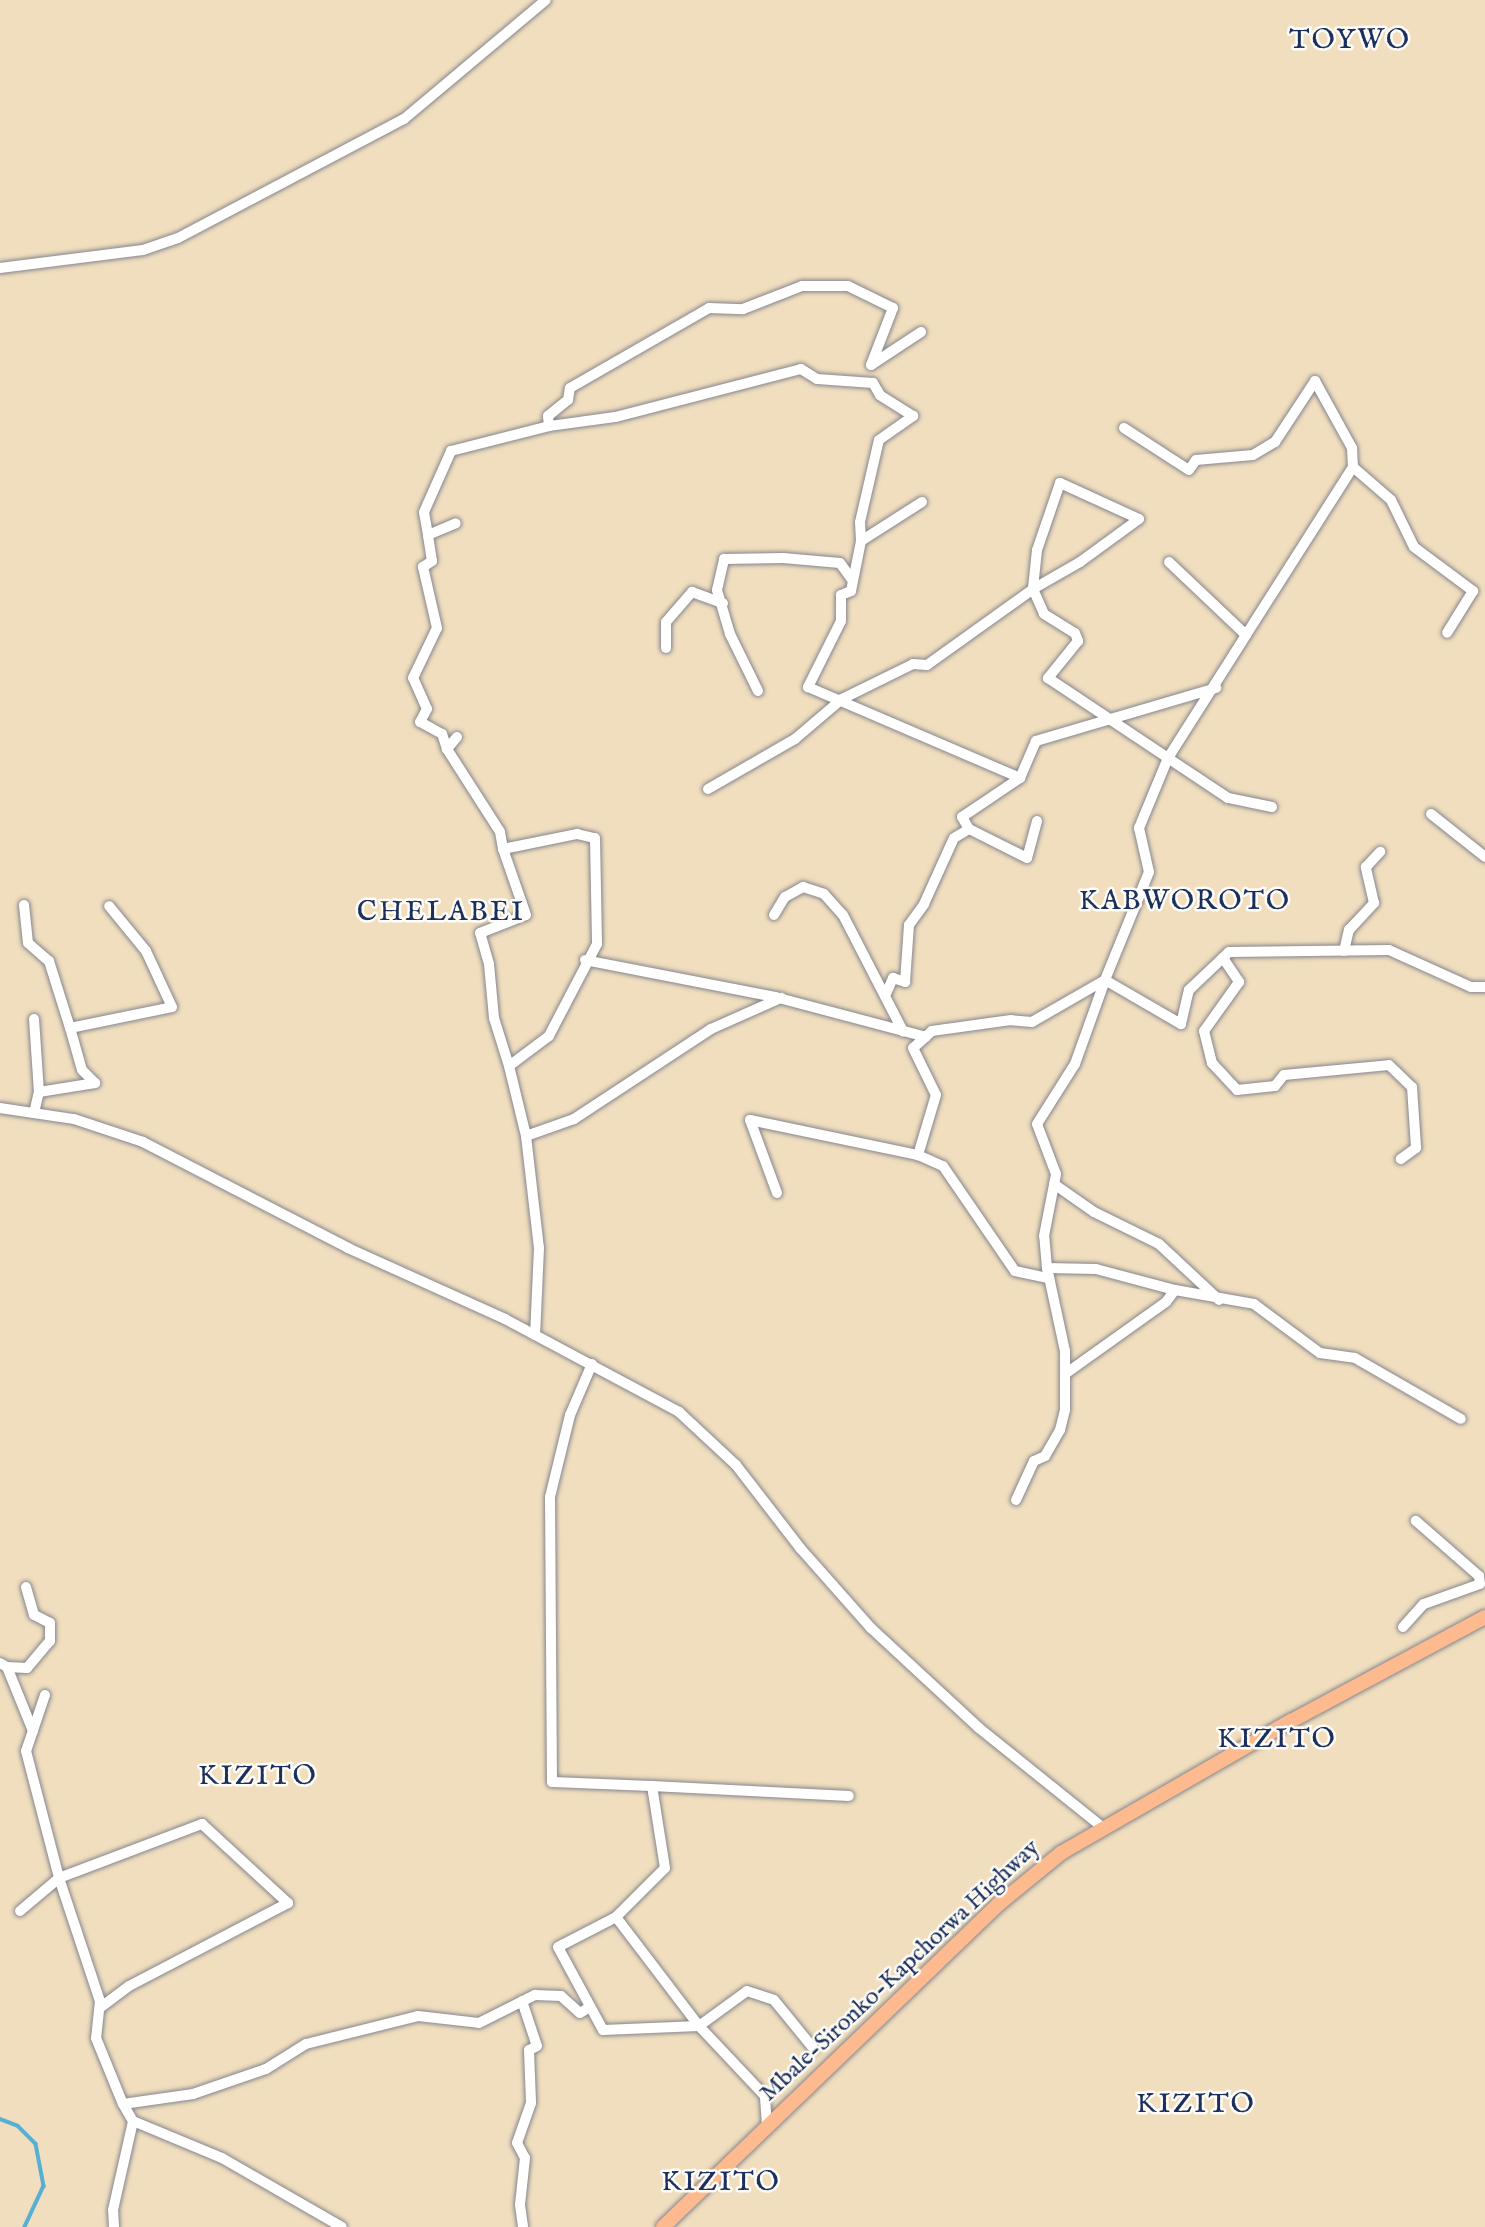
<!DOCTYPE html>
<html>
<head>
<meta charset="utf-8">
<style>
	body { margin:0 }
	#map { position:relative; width:1485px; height:2227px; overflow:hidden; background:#f0debe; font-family:"IM FELL English",serif }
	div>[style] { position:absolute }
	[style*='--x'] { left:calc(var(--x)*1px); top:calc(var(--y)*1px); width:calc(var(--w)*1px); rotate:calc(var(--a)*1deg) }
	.stream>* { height:3.5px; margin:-1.75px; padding:0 1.75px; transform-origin:1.75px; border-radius:1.75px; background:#55b0d3 }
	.roads { filter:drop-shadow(0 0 2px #86868e) drop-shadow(0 0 2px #86868e) }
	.minor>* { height:10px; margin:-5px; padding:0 5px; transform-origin:5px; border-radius:5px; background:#fff }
	.major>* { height:14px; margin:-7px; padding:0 7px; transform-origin:7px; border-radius:7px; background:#fcba8e }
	span { translate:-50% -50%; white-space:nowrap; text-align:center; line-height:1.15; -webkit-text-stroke:5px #fdfcf7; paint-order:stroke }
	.street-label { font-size:24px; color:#1b2f5e }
	.quarter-label { font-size:28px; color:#1b2f5e; letter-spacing:2px }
</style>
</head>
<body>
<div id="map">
	<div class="stream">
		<div style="--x:0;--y:2119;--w:19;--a:21"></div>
		<div style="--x:18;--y:2126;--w:25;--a:45"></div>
		<div style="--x:36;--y:2144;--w:43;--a:79.2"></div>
		<div style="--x:44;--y:2186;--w:45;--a:114.9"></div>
	</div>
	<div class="roads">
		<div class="minor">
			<div style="--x:0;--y:268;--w:144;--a:-7.2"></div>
			<div style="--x:143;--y:250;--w:37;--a:-19"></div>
			<div style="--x:178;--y:238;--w:255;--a:-27.8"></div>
			<div style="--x:404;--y:119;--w:185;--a:-40"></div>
			<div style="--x:1124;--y:428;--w:77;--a:32.9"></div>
			<div style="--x:1189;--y:470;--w:12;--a:-55"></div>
			<div style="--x:1196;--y:460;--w:57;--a:-5"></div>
			<div style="--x:1253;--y:455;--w:26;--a:-31"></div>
			<div style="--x:1275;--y:442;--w:73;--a:-56.7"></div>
			<div style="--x:1315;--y:381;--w:77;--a:61.1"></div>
			<div style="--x:1352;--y:448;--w:19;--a:87"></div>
			<div style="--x:1353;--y:467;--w:199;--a:122.5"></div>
			<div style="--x:1353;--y:467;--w:50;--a:41"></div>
			<div style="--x:1391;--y:500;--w:52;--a:63.9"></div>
			<div style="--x:1414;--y:547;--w:74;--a:36.7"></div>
			<div style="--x:1473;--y:591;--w:49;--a:121.8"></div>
			<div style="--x:922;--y:502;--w:72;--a:147.4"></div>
			<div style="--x:861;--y:541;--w:51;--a:101.3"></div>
			<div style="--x:851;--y:591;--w:11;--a:158"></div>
			<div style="--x:841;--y:595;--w:26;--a:90"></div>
			<div style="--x:841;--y:621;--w:74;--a:116.6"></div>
			<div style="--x:808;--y:687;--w:231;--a:23.2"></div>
			<div style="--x:428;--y:535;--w:23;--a:-100"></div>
			<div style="--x:424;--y:512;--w:67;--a:-66.1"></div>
			<div style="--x:451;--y:451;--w:101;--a:-14.3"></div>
			<div style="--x:861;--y:541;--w:19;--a:-93"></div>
			<div style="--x:860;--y:522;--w:84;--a:-77"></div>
			<div style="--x:879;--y:440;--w:42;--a:-35.2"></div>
			<div style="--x:913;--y:416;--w:39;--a:-148"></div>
			<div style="--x:880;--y:395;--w:14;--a:-120"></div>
			<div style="--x:873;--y:383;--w:56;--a:-175.9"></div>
			<div style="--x:817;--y:379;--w:19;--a:-148"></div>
			<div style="--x:801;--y:369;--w:192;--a:165.5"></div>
			<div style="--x:615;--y:417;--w:67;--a:172.2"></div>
			<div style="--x:549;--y:426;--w:10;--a:-96"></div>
			<div style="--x:548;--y:416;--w:26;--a:-39"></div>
			<div style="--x:568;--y:400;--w:12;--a:-81"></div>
			<div style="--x:570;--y:388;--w:160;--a:-29.9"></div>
			<div style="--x:709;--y:308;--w:34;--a:2"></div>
			<div style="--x:743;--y:309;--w:63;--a:-21.3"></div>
			<div style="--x:802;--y:286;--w:46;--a:0"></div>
			<div style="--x:848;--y:286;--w:50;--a:26.1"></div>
			<div style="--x:893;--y:308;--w:61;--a:111.1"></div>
			<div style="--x:871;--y:365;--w:60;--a:-33.4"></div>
			<div style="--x:666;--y:648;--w:26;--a:-90"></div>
			<div style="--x:666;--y:622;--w:40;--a:-49"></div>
			<div style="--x:692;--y:592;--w:33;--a:20"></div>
			<div style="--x:758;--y:691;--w:64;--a:-116.2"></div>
			<div style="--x:730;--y:634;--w:46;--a:-106.5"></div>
			<div style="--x:717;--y:590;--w:32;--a:-77"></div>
			<div style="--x:724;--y:559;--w:59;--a:-1"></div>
			<div style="--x:783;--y:558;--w:57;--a:5"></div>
			<div style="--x:840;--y:563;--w:22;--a:54"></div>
			<div style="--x:457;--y:737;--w:16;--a:130"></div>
			<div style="--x:447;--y:749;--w:98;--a:57.4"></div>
			<div style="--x:500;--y:832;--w:17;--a:80"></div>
			<div style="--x:447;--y:749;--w:16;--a:-108"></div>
			<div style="--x:442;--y:734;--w:25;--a:-151"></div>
			<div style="--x:420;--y:722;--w:15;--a:-62"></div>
			<div style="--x:427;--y:709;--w:34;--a:-114"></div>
			<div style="--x:413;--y:678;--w:55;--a:-64.4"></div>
			<div style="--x:437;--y:628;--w:63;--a:-102.9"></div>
			<div style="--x:423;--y:567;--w:11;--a:-34"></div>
			<div style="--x:432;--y:561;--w:26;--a:-99"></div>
			<div style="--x:428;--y:535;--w:30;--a:-23"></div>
			<div style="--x:708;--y:789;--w:100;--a:-29.9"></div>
			<div style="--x:795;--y:739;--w:62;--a:-40.4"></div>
			<div style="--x:842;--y:699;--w:79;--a:-26.2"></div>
			<div style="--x:913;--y:664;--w:14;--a:4"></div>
			<div style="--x:927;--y:665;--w:130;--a:-35.6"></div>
			<div style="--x:1033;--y:589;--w:54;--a:-29.9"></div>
			<div style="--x:1080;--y:562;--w:73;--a:-36.1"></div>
			<div style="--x:1139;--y:519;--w:87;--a:-155.5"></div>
			<div style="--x:1060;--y:483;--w:71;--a:108.9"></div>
			<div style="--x:1037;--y:550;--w:39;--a:96"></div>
			<div style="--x:1033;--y:589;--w:27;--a:66"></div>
			<div style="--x:1044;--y:614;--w:36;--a:32"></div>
			<div style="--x:1075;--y:633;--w:9;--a:69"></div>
			<div style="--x:1078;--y:641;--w:48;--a:129"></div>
			<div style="--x:1048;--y:678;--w:144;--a:33.7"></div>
			<div style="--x:1168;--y:758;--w:146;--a:-57.6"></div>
			<div style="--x:1246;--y:635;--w:106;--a:-136.5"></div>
			<div style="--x:1272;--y:807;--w:45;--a:-168.4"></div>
			<div style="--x:1228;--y:798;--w:72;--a:-146.3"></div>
			<div style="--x:1168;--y:758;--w:76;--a:112.5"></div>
			<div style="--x:1139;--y:828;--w:45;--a:77.2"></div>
			<div style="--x:1149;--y:872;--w:117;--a:112.2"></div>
			<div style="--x:1105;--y:980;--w:88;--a:30.1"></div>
			<div style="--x:1181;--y:1024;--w:35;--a:-77"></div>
			<div style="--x:1189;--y:990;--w:55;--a:-43.5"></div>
			<div style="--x:1229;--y:952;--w:160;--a:-0.7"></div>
			<div style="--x:1389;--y:950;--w:90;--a:24.3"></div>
			<div style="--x:1471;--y:987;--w:14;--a:0"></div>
			<div style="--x:1431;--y:814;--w:69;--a:38.5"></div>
			<div style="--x:1037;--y:821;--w:38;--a:105"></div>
			<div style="--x:1027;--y:858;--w:65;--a:-153.4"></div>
			<div style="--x:969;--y:829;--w:14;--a:-120"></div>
			<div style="--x:962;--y:817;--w:70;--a:-33.9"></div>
			<div style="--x:1020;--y:778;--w:40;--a:-66.6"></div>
			<div style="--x:1036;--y:741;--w:188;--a:-16.4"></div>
			<div style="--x:24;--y:905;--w:38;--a:84"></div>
			<div style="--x:28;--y:943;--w:28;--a:41"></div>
			<div style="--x:49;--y:961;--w:70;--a:72.6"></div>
			<div style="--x:774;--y:915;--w:21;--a:-59"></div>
			<div style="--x:785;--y:897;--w:21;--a:-29"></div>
			<div style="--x:803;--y:887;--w:22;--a:18"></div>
			<div style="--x:824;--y:894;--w:28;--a:48"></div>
			<div style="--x:843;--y:915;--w:131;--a:62.7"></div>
			<div style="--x:1344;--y:951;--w:22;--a:-77"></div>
			<div style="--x:1349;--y:930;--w:37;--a:-47"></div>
			<div style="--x:1374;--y:903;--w:37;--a:-103"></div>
			<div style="--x:1366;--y:867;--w:21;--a:-47"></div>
			<div style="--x:1223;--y:958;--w:29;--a:56"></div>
			<div style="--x:1239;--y:982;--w:60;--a:125.5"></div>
			<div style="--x:1204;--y:1031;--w:33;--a:76"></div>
			<div style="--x:1212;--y:1063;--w:37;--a:47"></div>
			<div style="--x:1237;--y:1090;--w:38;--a:-6"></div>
			<div style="--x:1275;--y:1086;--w:14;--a:-51"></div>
			<div style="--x:1284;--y:1075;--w:105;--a:-5.4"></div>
			<div style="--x:1389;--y:1065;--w:32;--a:44"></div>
			<div style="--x:1412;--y:1087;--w:61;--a:86.2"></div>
			<div style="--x:1416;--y:1148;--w:19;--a:144"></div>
			<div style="--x:585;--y:960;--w:194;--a:11"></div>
			<div style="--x:775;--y:997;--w:156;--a:14.8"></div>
			<div style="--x:885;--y:996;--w:20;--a:-66"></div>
			<div style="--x:893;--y:978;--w:13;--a:18"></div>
			<div style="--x:905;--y:982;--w:57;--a:-86"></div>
			<div style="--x:909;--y:925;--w:26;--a:-54"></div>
			<div style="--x:924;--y:904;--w:72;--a:-65.6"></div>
			<div style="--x:954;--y:838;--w:17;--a:-31"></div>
			<div style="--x:34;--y:1019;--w:73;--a:86.1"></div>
			<div style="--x:509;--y:1066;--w:50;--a:-107.4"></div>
			<div style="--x:494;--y:1018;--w:54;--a:-95.3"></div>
			<div style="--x:489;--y:964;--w:32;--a:-106"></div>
			<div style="--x:480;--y:933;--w:49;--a:-21.4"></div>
			<div style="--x:526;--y:915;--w:70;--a:-109.2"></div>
			<div style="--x:503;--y:849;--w:76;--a:-11.5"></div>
			<div style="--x:577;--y:834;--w:18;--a:13"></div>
			<div style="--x:595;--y:838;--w:106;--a:88.9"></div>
			<div style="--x:597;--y:944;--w:104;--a:117.6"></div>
			<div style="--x:549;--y:1036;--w:50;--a:143.1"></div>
			<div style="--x:509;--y:1066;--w:72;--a:76.3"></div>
			<div style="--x:526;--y:1136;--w:51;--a:-19.5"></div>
			<div style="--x:574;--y:1119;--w:164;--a:-33.3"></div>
			<div style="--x:711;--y:1029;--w:77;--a:-23.9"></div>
			<div style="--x:0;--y:1108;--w:75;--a:8.5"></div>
			<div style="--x:74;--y:1119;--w:73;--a:18.4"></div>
			<div style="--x:143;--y:1142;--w:231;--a:27.3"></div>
			<div style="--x:348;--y:1248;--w:172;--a:24.3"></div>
			<div style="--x:505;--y:1319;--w:197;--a:28.1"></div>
			<div style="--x:679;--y:1412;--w:78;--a:42.9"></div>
			<div style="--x:736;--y:1465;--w:106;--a:52.3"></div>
			<div style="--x:801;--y:1549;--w:106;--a:48.5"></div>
			<div style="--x:871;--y:1628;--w:147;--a:42.8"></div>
			<div style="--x:979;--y:1728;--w:158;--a:38.8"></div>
			<div style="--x:34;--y:1113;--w:22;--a:-77"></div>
			<div style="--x:39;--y:1092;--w:57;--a:-9.1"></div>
			<div style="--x:95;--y:1083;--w:18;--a:-135"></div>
			<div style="--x:82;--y:1070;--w:44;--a:-105.9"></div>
			<div style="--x:70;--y:1028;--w:104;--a:-11.6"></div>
			<div style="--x:172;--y:1007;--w:62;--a:-114.9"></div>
			<div style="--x:146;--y:951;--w:58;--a:-129.4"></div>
			<div style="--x:526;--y:1136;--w:113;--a:83.4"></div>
			<div style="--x:539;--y:1248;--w:87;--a:92.6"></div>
			<div style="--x:1054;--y:1184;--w:49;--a:35"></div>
			<div style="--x:1094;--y:1212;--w:72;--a:26.2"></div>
			<div style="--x:1159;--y:1244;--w:82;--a:43"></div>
			<div style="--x:777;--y:1193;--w:78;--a:-110.3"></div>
			<div style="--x:750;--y:1120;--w:172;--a:11.8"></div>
			<div style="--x:1047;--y:1268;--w:32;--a:-95"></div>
			<div style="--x:1044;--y:1236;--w:63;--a:-79"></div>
			<div style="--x:1056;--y:1174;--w:53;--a:-110.8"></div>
			<div style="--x:1037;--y:1124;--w:71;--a:-57.7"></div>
			<div style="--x:1075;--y:1064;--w:89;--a:-70.3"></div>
			<div style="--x:1105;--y:980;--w:84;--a:150.1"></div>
			<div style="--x:1032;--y:1022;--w:21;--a:-175"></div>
			<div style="--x:1011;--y:1020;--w:80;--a:172.1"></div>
			<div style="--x:932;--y:1031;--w:25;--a:138"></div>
			<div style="--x:913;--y:1048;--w:52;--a:63.9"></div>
			<div style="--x:936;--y:1095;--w:63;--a:106.7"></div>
			<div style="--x:918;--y:1155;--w:27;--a:24"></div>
			<div style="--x:943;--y:1166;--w:127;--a:55.6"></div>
			<div style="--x:1015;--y:1271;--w:35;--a:12"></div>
			<div style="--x:1175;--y:1290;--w:80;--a:10"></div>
			<div style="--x:1254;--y:1304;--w:82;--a:36.6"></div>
			<div style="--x:1320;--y:1353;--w:35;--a:8"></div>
			<div style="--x:1355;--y:1358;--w:122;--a:29.9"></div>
			<div style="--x:592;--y:1364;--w:56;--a:113.3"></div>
			<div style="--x:570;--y:1415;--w:84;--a:103.7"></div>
			<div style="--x:550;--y:1497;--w:285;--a:89.6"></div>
			<div style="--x:552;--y:1782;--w:100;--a:2.3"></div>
			<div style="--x:1016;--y:1500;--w:43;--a:-65.2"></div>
			<div style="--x:1034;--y:1461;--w:12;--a:-24"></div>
			<div style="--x:1045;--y:1456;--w:30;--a:-60"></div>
			<div style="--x:1060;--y:1430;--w:21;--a:-76"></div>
			<div style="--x:1065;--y:1410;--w:59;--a:-90"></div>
			<div style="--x:1065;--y:1351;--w:85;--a:-102.2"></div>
			<div style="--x:1047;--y:1268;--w:49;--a:1.2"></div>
			<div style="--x:1096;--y:1269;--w:82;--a:14.9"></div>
			<div style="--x:1175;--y:1290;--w:15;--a:127"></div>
			<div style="--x:1166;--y:1302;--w:124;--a:144.5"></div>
			<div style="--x:1403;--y:1627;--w:31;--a:-48"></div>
			<div style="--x:1424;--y:1604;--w:59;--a:-19.7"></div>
			<div style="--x:1480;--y:1584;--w:8;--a:-97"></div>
			<div style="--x:1479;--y:1576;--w:84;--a:-138.9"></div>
			<div style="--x:0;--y:1663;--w:8;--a:30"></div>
			<div style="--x:7;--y:1667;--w:69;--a:67.9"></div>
			<div style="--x:7;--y:1667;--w:20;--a:3"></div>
			<div style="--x:27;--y:1668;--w:35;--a:-50"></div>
			<div style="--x:50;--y:1641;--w:18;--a:-90"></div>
			<div style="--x:50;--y:1623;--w:18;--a:-153"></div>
			<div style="--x:34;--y:1615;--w:29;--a:-106"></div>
			<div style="--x:45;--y:1695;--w:59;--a:108.7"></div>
			<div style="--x:26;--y:1751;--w:131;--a:75.4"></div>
			<div style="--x:59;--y:1878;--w:130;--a:71.6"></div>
			<div style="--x:100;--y:2001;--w:37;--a:96"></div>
			<div style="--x:96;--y:2038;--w:71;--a:67.8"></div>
			<div style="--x:123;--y:2104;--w:71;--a:-8.1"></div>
			<div style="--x:193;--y:2094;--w:77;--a:-18.9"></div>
			<div style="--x:266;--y:2069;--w:47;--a:-32"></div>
			<div style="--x:306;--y:2044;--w:115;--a:-14"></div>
			<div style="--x:418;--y:2016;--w:61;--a:6.5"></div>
			<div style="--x:479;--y:2023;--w:63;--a:-26.6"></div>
			<div style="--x:535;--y:1995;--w:26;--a:2"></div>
			<div style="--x:561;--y:1996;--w:25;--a:42"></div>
			<div style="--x:580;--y:2013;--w:12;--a:-31"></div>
			<div style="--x:20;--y:1911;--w:51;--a:-40.2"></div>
			<div style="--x:59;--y:1878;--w:153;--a:-20.7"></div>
			<div style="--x:202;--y:1824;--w:117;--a:42.6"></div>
			<div style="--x:288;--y:1903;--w:179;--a:152.4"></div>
			<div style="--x:129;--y:1986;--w:35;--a:143"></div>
			<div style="--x:616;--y:1917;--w:69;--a:-45"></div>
			<div style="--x:665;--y:1868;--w:83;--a:-99"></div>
			<div style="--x:652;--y:1786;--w:197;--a:2.9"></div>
			<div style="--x:522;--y:2001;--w:47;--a:71.6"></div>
			<div style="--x:537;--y:2046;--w:9;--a:153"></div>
			<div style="--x:529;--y:2050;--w:53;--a:87.8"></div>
			<div style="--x:531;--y:2103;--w:42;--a:109.3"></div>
			<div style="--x:517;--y:2143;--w:17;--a:62"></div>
			<div style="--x:525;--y:2158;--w:47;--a:96.1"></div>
			<div style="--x:520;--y:2205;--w:22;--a:82"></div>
			<div style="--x:123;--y:2104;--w:20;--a:60"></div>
			<div style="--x:133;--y:2121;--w:96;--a:22.6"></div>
			<div style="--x:222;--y:2158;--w:138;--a:29.9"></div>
			<div style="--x:767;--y:2126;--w:30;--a:-94"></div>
			<div style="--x:765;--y:2096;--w:96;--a:-133.3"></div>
			<div style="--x:699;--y:2026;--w:96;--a:177.6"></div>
			<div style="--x:603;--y:2030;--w:94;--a:-118.5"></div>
			<div style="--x:558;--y:1947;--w:65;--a:-27.3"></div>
			<div style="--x:616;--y:1917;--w:137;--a:52.7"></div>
			<div style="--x:699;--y:2026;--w:59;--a:-36.1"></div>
			<div style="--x:747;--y:1991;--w:28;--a:18"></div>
			<div style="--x:774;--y:2000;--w:63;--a:50.8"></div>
			<div style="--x:114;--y:2227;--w:17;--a:-93"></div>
			<div style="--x:113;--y:2210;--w:91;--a:-77.3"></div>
		</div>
		<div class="major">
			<div style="--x:663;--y:2227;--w:466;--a:-43.9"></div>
			<div style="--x:999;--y:1904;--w:80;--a:-39.4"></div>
			<div style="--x:1061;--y:1853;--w:265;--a:-29.9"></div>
			<div style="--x:1291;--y:1721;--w:220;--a:-28.2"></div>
		</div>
	</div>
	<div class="street-label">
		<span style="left:900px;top:1971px;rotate:-43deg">Mbale-Sironko-Kapchorwa Highway</span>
	</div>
	<div class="quarter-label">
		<span style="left:1350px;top:41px">TOYWO</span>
		<span style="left:1185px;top:902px">KABWOROTO</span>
		<span style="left:441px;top:913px">CHELABEI</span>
		<span style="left:1277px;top:1740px">KIZITO</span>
		<span style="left:258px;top:1777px">KIZITO</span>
		<span style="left:1196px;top:2105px">KIZITO</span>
		<span style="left:721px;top:2183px">KIZITO</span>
	</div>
</div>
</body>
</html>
